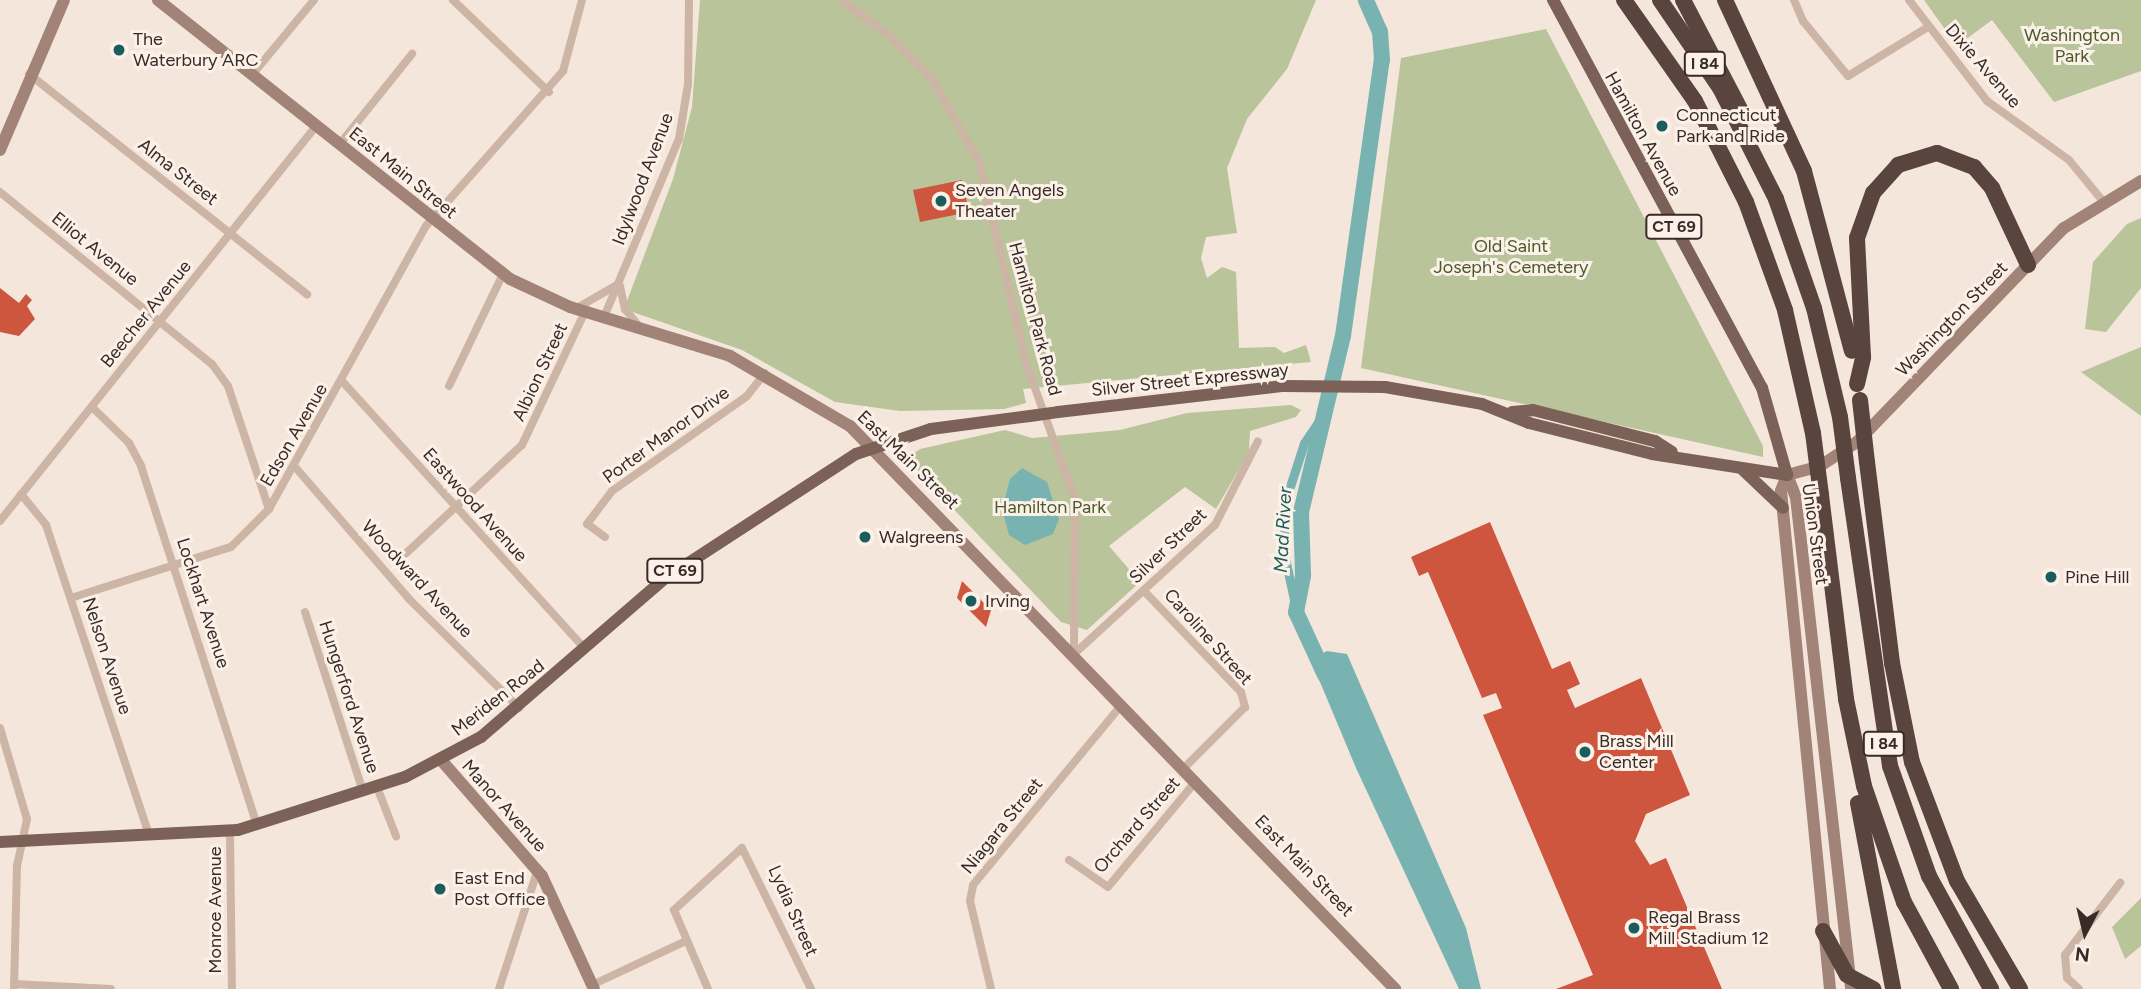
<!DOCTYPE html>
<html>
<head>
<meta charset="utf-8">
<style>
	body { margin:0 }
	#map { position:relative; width:2141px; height:989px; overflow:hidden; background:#f4e6db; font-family:Figtree,sans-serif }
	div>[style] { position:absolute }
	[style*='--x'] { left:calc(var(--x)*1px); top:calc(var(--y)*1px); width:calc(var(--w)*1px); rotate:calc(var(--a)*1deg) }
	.green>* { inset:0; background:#b9c49a }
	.water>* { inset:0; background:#78b3b1 }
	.canal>* { height:9px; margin:-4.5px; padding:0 4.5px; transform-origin:4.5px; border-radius:4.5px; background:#78b3b1 }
	.river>* { height:16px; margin:-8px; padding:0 8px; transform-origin:8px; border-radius:8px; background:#78b3b1 }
	.building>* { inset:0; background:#ce563e }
	.minor>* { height:8px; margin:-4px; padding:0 4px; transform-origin:4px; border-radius:4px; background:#cdb5a6 }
	.secondary>* { height:12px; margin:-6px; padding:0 6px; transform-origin:6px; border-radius:6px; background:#a18377 }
	.primary>* { height:12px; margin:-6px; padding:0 6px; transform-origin:6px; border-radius:6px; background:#7b6157 }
	.motorway>* { height:16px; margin:-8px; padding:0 8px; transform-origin:8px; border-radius:8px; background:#5a443e }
	.primary-bridge>* { height:12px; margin:-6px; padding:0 6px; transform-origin:6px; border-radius:6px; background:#7b6157 }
	.motorway-bridge>* { height:16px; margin:-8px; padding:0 8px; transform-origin:8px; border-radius:8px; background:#5a443e }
	.dots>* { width:19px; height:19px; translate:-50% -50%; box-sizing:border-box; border:4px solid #fbf1e8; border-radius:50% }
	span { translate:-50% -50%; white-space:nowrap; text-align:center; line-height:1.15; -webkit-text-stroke:6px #fbf1e8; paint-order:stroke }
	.shield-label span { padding:2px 5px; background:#fbf1e8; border:2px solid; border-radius:5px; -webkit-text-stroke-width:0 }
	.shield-label { font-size:16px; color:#382b27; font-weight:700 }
	.park-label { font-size:18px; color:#4b5829 }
	.poi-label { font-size:18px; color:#382b27 }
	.left { translate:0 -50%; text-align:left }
	.street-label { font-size:18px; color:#382b27 }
	.water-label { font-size:19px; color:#1a5d5c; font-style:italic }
	.north { position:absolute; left:2050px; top:898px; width:70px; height:70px; -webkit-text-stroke:5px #fbf1e8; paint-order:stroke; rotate:187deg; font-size:19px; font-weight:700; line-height:28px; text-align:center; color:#382b27 }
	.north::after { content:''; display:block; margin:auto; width:24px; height:32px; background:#382b27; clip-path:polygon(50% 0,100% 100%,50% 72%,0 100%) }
</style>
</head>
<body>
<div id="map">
	<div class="green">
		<div style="clip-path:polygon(700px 0,1316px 0,1287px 69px,1247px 119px,1227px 168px,1237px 233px,1206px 237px,1201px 258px,1207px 278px,1222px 267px,1236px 272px,1239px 348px,1275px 347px,1284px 353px,1306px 345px,1311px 362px,1023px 389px,1026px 403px,1004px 409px,900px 411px,835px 402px,742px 350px,624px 309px,673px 179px,692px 107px)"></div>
		<div style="clip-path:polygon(1924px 0,2141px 0,2141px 71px,2054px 102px,1992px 20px,1957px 46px)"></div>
		<div style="clip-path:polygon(1546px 29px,1763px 446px,1763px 457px,1361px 368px,1401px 58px)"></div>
		<div style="clip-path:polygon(2141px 218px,2141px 288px,2106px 332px,2085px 329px,2093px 262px,2127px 224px)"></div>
		<div style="clip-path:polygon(2141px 347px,2141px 416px,2081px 372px)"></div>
		<div style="clip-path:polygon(1291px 405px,1301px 410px,1296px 417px,1250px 431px,1249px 452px,1216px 509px,1185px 487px,1109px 546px,1140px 582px,1087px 630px,1061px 622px,906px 459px,920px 449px,1005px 430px,1032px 438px,1120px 430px,1187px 413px)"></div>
		<div style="clip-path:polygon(2141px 898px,2141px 946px,2125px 959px,2112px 927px)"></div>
	</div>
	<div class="water">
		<div style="clip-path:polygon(1022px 468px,1047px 482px,1059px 519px,1053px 534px,1025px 545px,1009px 535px,1002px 509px,1010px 479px)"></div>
		<div style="clip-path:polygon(1327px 651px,1347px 654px,1466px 928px,1481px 989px,1459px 989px,1356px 768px,1315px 670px,1317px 656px)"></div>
	</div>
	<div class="canal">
		<div style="--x:1296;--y:609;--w:57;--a:-102.1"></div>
		<div style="--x:1284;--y:553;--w:51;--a:-88.9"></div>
		<div style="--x:1285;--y:502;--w:62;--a:-72.1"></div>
		<div style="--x:1304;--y:443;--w:40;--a:-56"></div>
	</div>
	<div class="river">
		<div style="--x:1325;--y:675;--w:69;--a:-114.7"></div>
		<div style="--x:1296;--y:612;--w:38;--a:-79"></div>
		<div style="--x:1303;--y:575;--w:63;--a:-91.8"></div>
		<div style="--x:1301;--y:512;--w:181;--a:-76.6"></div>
		<div style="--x:1343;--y:336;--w:279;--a:-82"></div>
		<div style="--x:1382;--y:60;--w:28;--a:-94"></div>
		<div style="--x:1380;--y:32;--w:35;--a:-114"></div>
	</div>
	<div class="building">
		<div style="clip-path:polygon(962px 180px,969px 212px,920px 222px,913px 190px)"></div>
		<div style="clip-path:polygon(0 288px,19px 303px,26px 294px,32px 300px,27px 306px,35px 319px,19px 336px,0 332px)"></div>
		<div style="clip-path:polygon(1490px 522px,1552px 669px,1570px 661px,1580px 684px,1567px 690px,1575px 708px,1641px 678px,1690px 795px,1646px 814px,1635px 841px,1650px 865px,1666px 858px,1722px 989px,1556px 989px,1593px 975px,1483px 715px,1502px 708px,1496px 693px,1482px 698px,1428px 572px,1419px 576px,1411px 557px)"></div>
		<div style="clip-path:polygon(962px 581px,991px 610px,986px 627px,957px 598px)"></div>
	</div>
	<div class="minor">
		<div style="--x:453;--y:0;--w:133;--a:43.8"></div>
		<div style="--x:842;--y:0;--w:61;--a:37.1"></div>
		<div style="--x:891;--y:37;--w:62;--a:46.3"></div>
		<div style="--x:934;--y:82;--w:92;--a:60.6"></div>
		<div style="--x:979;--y:162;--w:210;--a:76.8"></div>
		<div style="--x:1027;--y:366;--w:141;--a:70.2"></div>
		<div style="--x:1075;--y:499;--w:155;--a:90.4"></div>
		<div style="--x:1794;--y:0;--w:23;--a:67"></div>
		<div style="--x:1803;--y:21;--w:71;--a:50.7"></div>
		<div style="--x:1848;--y:76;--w:94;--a:-31.5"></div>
		<div style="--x:1909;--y:0;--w:128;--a:52.3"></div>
		<div style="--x:1987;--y:101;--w:101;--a:35.7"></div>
		<div style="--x:2069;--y:160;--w:52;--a:50.5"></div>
		<div style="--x:29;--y:74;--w:355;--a:38.4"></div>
		<div style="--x:252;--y:75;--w:97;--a:-50.4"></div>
		<div style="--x:339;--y:145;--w:117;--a:-51.3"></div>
		<div style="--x:0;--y:192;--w:273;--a:39.1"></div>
		<div style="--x:212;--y:364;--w:27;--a:54"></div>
		<div style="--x:228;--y:386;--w:130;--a:71.6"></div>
		<div style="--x:620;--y:286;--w:24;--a:78"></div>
		<div style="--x:625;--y:309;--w:22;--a:51"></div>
		<div style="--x:577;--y:308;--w:46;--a:-29.9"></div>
		<div style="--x:604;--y:317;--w:193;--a:-67.2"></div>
		<div style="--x:679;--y:139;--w:56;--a:-80.7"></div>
		<div style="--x:688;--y:84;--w:84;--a:-89.3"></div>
		<div style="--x:342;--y:381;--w:362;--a:47.8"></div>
		<div style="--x:449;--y:386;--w:124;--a:-64.3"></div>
		<div style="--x:92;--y:407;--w:52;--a:44.2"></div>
		<div style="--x:129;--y:443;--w:26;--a:62"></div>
		<div style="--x:141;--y:466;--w:378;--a:72.1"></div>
		<div style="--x:296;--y:468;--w:173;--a:49.2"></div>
		<div style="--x:409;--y:599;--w:155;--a:44.7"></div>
		<div style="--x:21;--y:494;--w:40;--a:51"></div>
		<div style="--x:46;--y:525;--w:327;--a:71.6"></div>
		<div style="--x:0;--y:521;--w:506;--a:-51.34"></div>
		<div style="--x:605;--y:537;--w:22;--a:-144"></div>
		<div style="--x:587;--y:524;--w:41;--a:-52.9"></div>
		<div style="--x:612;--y:491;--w:165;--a:-35.1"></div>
		<div style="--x:747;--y:396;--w:29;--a:-52"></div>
		<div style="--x:400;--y:559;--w:167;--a:-43.1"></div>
		<div style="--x:522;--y:445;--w:147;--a:-64.7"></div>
		<div style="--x:1144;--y:591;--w:140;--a:46.2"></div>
		<div style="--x:1241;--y:692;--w:16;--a:75"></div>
		<div style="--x:1245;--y:707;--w:86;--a:135"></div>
		<div style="--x:71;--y:598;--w:168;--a:-17.7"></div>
		<div style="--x:231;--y:547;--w:54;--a:-45"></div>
		<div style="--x:269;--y:509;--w:324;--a:-61"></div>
		<div style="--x:426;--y:226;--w:207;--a:-48.5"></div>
		<div style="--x:563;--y:71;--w:73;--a:-75"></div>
		<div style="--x:305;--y:612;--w:189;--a:72.1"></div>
		<div style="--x:1074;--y:654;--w:191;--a:-42.5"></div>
		<div style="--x:1215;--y:525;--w:94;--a:-62.9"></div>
		<div style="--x:0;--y:728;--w:95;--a:73.5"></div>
		<div style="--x:27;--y:819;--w:48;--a:102"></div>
		<div style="--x:17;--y:866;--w:123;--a:91.4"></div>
		<div style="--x:377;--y:787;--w:53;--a:68.8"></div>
		<div style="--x:230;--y:831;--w:158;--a:89.3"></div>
		<div style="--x:1069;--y:860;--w:47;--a:34.7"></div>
		<div style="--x:1108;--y:887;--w:138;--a:-50.3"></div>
		<div style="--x:14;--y:984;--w:97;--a:3"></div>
		<div style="--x:592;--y:985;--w:104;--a:-25.1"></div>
		<div style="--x:499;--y:989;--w:126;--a:-72"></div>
		<div style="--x:708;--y:989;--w:86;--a:-113.3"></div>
		<div style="--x:674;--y:910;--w:92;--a:-42.4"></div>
		<div style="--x:742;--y:848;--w:157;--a:63.9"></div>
		<div style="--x:991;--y:989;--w:90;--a:-103.4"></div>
		<div style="--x:970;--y:901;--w:16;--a:-79"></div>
		<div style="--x:973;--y:885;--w:234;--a:-50.5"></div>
		<div style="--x:2079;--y:989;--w:16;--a:-137"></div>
		<div style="--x:2067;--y:978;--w:23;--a:-95"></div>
		<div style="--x:2065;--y:955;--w:91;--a:-52.6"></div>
	</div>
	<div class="secondary">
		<div style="--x:158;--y:0;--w:449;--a:38.4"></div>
		<div style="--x:510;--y:279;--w:66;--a:25"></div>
		<div style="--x:570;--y:307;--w:167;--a:17"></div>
		<div style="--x:730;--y:356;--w:139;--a:30.3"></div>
		<div style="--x:850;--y:426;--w:784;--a:45.93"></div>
		<div style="--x:0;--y:150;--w:163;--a:-66.9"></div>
		<div style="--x:1787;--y:475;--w:24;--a:68"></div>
		<div style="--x:1796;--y:497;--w:495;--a:83.6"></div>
		<div style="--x:1787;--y:475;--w:17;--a:111"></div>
		<div style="--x:1781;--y:491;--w:500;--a:84.38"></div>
		<div style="--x:1787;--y:475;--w:34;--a:-15"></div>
		<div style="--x:1820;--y:466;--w:44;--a:-33"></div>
		<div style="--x:1857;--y:442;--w:298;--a:-46"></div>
		<div style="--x:2064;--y:228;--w:90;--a:-31.4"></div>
		<div style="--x:442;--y:761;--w:152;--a:49"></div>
		<div style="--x:542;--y:876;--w:124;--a:65.3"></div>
	</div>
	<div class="primary">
		<div style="--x:1058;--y:412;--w:227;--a:-6.6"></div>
		<div style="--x:1284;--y:386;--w:101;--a:0.6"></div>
		<div style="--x:1385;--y:387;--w:98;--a:9.9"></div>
		<div style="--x:1482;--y:404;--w:51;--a:22"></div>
		<div style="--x:1529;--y:423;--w:127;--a:14.1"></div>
		<div style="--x:1652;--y:454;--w:137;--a:8.8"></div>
		<div style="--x:1787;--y:475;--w:91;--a:-106"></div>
		<div style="--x:1762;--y:388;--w:441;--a:-118.3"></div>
		<div style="--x:1512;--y:412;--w:21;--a:-5"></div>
		<div style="--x:1533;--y:410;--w:126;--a:14.3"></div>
		<div style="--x:1655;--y:441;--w:20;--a:33"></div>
		<div style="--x:1743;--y:470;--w:55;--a:43.5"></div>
		<div style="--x:0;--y:842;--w:238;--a:-2.9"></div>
		<div style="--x:238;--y:830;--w:175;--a:-17.6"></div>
		<div style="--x:405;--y:777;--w:86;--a:-27.8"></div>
		<div style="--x:481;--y:737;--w:242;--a:-40.8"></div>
		<div style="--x:664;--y:579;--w:229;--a:-33.1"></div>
		<div style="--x:856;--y:454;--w:79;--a:-18.4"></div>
		<div style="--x:931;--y:429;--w:100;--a:-7.5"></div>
	</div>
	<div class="motorway">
		<div style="--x:1624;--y:0;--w:123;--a:54.9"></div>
		<div style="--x:1695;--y:101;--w:113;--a:63.2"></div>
		<div style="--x:1746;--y:202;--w:115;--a:70.1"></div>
		<div style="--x:1785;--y:310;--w:126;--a:77.2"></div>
		<div style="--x:1660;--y:0;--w:107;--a:55.7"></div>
		<div style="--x:1720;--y:88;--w:124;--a:63.2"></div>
		<div style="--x:1776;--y:199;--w:115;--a:70.8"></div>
		<div style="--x:1814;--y:308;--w:112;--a:76.6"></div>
		<div style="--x:1683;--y:0;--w:127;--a:62.4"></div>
		<div style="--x:1725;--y:0;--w:188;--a:65.2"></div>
		<div style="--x:1804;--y:171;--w:186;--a:75.1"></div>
		<div style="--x:1857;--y:384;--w:28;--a:-77"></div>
		<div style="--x:1863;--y:357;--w:119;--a:-92.9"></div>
		<div style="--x:1857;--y:238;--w:48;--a:-70.4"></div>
		<div style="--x:1873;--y:193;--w:38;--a:-48"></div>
		<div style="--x:1898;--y:165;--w:41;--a:-17.1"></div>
		<div style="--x:1937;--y:153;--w:40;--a:21"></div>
		<div style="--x:1974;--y:167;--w:28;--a:49"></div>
		<div style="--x:1992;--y:188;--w:85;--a:64.9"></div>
		<div style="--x:1867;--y:462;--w:203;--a:82.9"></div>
		<div style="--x:1892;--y:663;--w:101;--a:78.6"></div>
		<div style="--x:1912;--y:762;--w:127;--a:69.3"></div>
		<div style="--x:1957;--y:881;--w:125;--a:59.7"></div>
		<div style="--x:1848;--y:478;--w:291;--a:81.7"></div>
		<div style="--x:1890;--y:766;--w:117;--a:70.5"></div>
		<div style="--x:1929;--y:876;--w:129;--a:61.2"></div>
		<div style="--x:1821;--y:495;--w:206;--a:83"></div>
		<div style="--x:1846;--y:699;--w:89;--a:78.3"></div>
		<div style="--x:1864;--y:786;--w:123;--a:71"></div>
		<div style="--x:1904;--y:902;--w:99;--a:61.6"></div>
		<div style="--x:1858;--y:803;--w:189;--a:79.3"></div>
		<div style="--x:1823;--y:931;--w:50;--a:61.4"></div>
		<div style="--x:1847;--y:975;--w:30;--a:28"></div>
	</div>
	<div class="primary-bridge">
		<div style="--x:1030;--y:416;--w:28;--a:-8"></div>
	</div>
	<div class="motorway-bridge">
		<div style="--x:1860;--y:400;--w:62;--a:83.6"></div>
		<div style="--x:1840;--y:417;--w:62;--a:82.5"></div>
		<div style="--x:1813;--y:433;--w:63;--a:82.6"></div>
	</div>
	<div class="dots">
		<div style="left:119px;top:50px;background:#1a5d5c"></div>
		<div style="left:1662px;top:126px;background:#1a5d5c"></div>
		<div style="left:941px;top:201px;background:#1a5d5c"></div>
		<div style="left:865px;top:537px;background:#1a5d5c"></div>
		<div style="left:2051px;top:577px;background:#1a5d5c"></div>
		<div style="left:971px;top:601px;background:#1a5d5c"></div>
		<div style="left:1585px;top:752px;background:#1a5d5c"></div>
		<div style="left:440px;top:889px;background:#1a5d5c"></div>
		<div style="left:1634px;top:928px;background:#1a5d5c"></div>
	</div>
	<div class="shield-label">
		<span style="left:1705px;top:64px">I 84</span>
		<span style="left:1674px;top:227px">CT 69</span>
		<span style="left:675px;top:571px">CT 69</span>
		<span style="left:1884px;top:744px">I 84</span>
	</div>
	<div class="park-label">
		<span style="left:2072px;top:46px">Washington<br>Park</span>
		<span style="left:1511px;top:257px">Old Saint<br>Joseph's Cemetery</span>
		<span style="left:1050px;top:507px">Hamilton Park</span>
	</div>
	<div class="poi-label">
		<span class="left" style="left:133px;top:50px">The<br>Waterbury ARC</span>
		<span class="left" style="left:1676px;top:126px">Connecticut<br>Park and Ride</span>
		<span class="left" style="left:955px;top:201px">Seven Angels<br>Theater</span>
		<span class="left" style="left:879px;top:537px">Walgreens</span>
		<span class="left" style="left:2065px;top:577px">Pine Hill</span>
		<span class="left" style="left:985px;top:601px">Irving</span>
		<span class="left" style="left:1599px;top:752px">Brass Mill<br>Center</span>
		<span class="left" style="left:454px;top:889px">East End<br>Post Office</span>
		<span class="left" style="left:1648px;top:928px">Regal Brass<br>Mill Stadium 12</span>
	</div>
	<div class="street-label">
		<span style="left:1983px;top:66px;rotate:49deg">Dixie Avenue</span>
		<span style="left:1643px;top:134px;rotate:61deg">Hamilton Avenue</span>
		<span style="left:178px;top:172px;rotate:38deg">Alma Street</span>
		<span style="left:403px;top:173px;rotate:39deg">East Main Street</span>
		<span style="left:643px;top:179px;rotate:-69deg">Idylwood Avenue</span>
		<span style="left:95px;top:249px;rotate:39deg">Elliot Avenue</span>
		<span style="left:146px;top:314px;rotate:-51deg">Beecher Avenue</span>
		<span style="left:1035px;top:319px;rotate:75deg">Hamilton Park Road</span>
		<span style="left:1952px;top:319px;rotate:-46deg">Washington Street</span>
		<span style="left:540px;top:372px;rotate:-65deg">Albion Street</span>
		<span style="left:1190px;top:380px;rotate:-6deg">Silver Street Expressway</span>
		<span style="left:294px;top:435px;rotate:-60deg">Edson Avenue</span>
		<span style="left:666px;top:435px;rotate:-36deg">Porter Manor Drive</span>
		<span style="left:908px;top:460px;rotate:44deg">East Main Street</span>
		<span style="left:475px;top:505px;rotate:48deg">Eastwood Avenue</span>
		<span style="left:1815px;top:534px;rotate:82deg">Union Street</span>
		<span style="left:1168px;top:546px;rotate:-44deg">Silver Street</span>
		<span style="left:417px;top:579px;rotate:47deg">Woodward Avenue</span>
		<span style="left:203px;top:603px;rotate:72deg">Lockhart Avenue</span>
		<span style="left:1208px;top:637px;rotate:48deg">Caroline Street</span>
		<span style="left:107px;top:656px;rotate:72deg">Nelson Avenue</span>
		<span style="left:349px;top:697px;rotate:72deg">Hungerford Avenue</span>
		<span style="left:498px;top:698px;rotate:-38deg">Meriden Road</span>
		<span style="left:504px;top:806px;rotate:48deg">Manor Avenue</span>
		<span style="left:1137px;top:825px;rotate:-49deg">Orchard Street</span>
		<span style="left:1002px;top:826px;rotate:-51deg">Niagara Street</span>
		<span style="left:1304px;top:866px;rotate:46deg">East Main Street</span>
		<span style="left:215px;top:910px;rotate:-90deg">Monroe Avenue</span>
		<span style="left:793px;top:911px;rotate:66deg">Lydia Street</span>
	</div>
	<div class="water-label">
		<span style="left:1283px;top:530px;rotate:-87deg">Mad River</span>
	</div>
	<div class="north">N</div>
</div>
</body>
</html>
